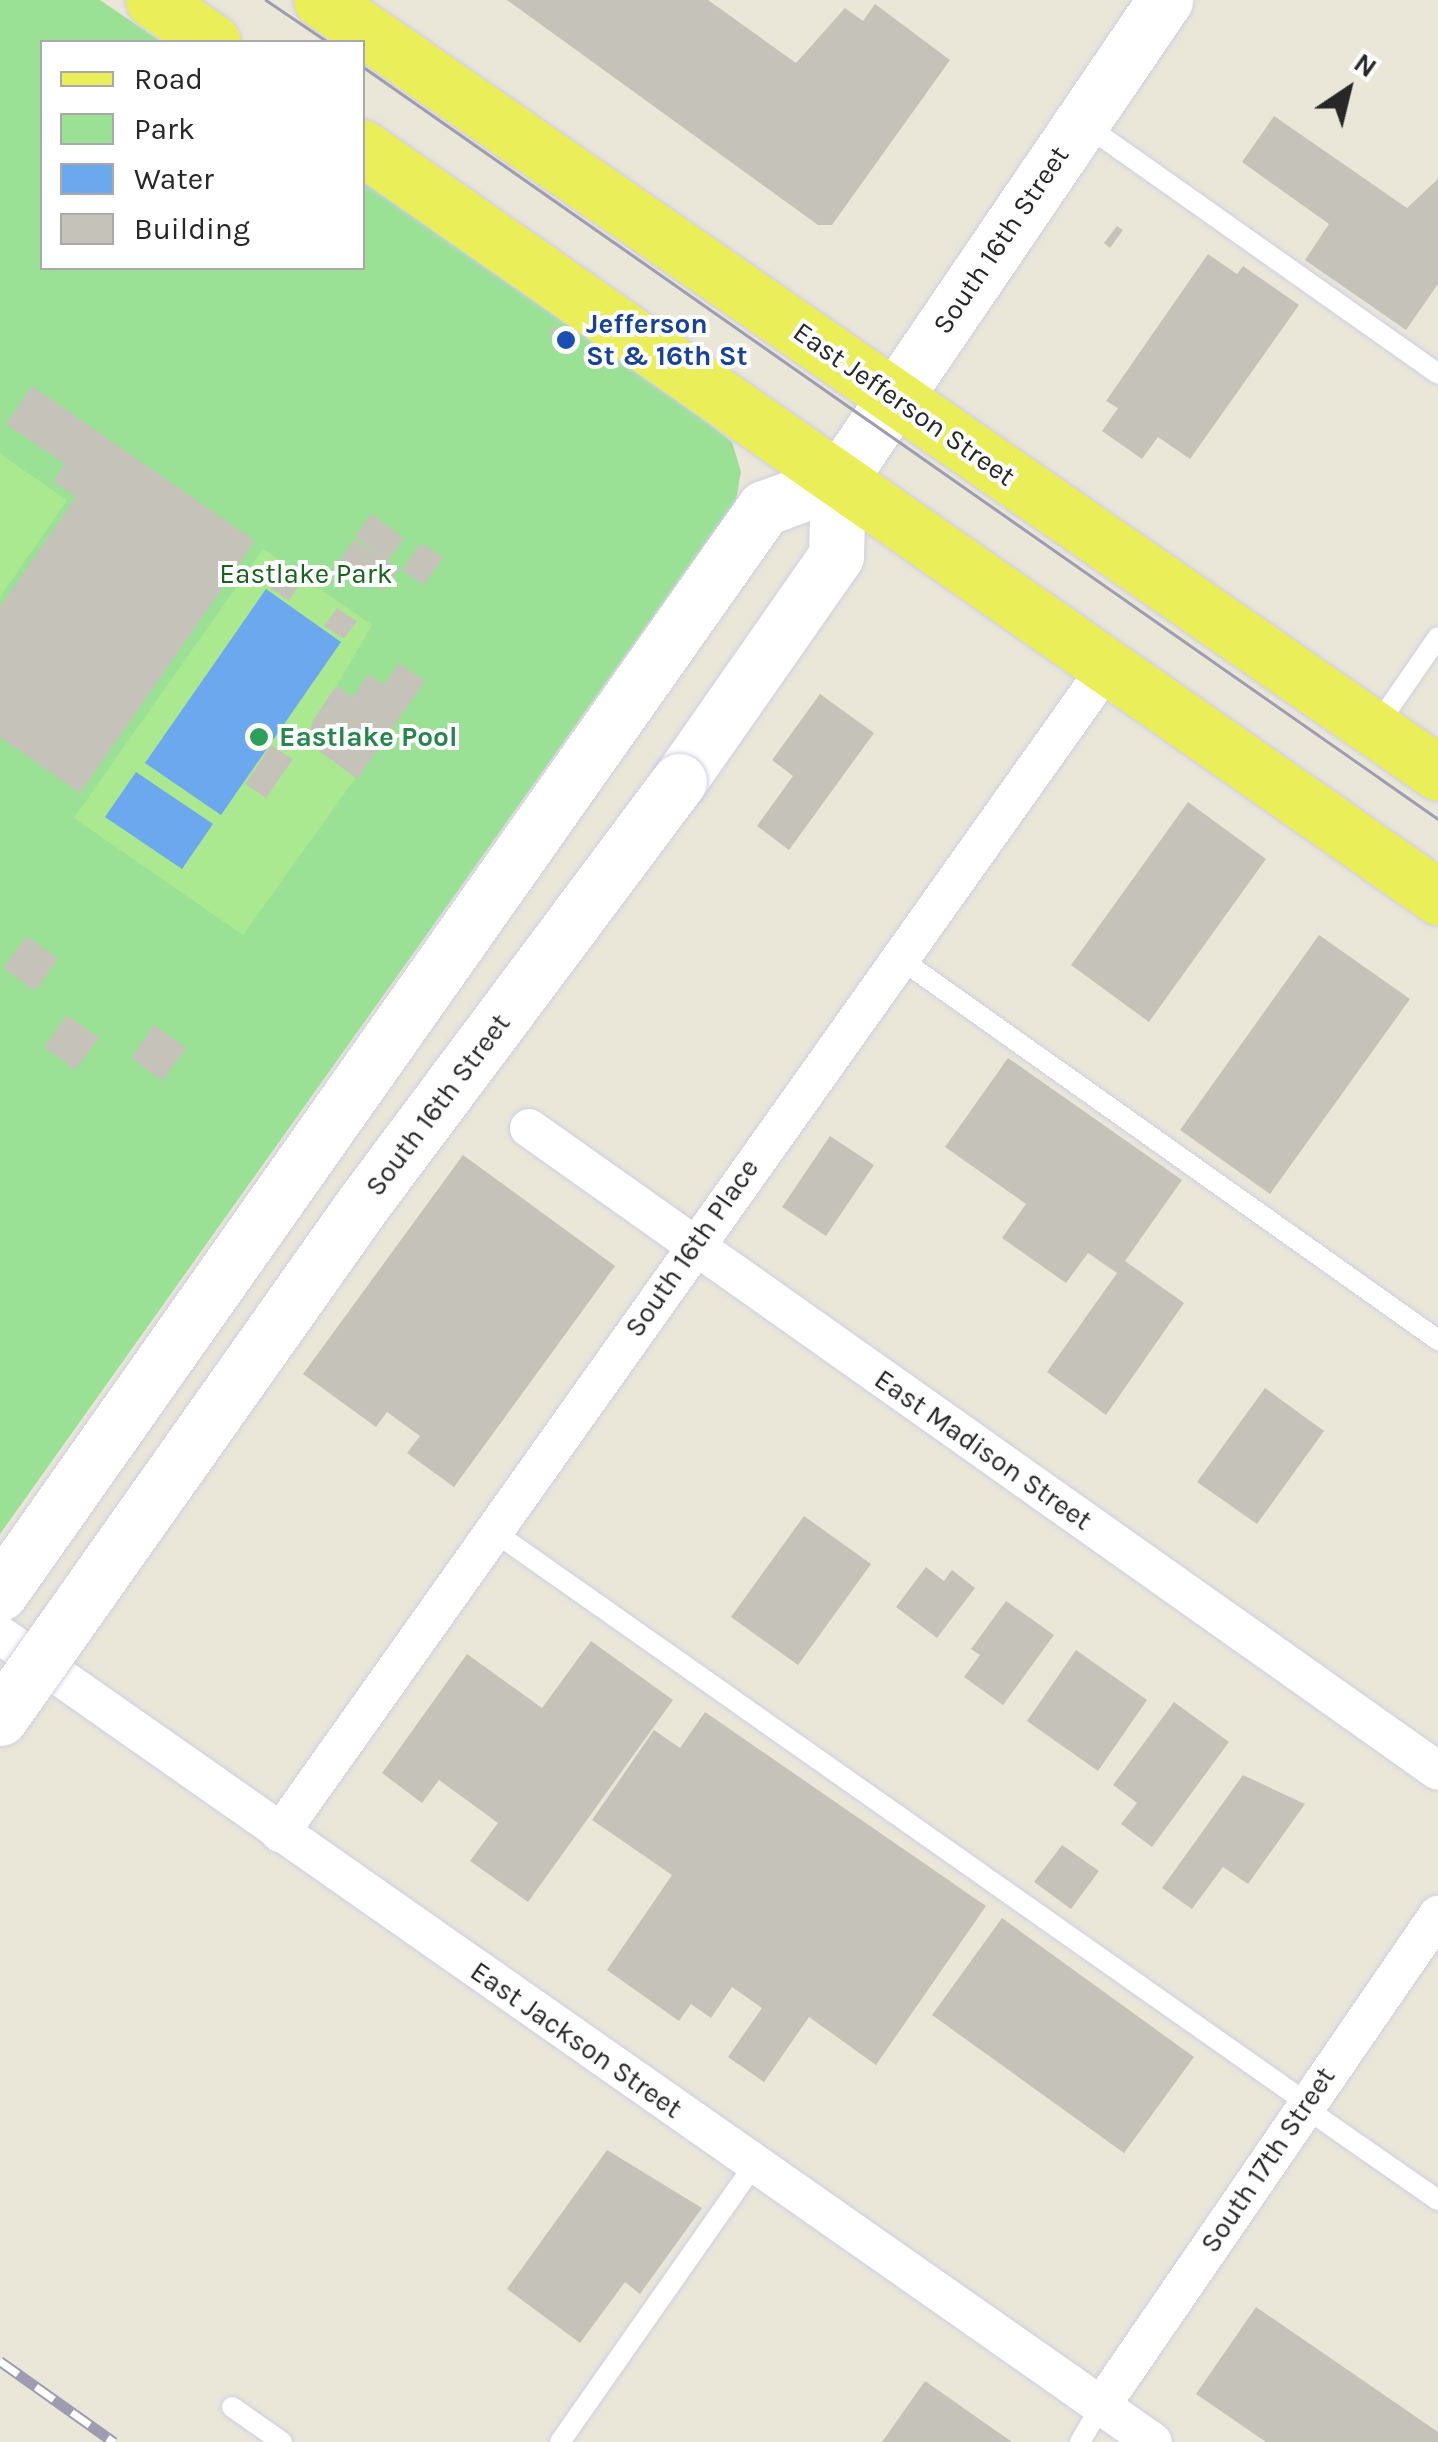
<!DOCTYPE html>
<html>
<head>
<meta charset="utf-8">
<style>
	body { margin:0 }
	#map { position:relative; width:1438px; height:2442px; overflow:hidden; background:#eae7d9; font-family:Karla,sans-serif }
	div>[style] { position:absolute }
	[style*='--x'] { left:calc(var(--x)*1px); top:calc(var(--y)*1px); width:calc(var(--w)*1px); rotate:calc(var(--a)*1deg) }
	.green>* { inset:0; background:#9ae195 }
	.pitch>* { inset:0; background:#abe990 }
	.water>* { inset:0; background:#6ba8ed }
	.building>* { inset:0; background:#c5c3b9 }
	.roads { filter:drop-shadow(0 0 2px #cfcee1) drop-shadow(0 0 2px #cfcee1) }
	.service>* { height:20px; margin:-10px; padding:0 10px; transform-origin:10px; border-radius:10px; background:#fff }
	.minor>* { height:38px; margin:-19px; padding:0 19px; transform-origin:19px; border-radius:19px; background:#fff }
	.secondary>* { height:55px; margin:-27.5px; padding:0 27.5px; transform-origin:27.5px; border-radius:27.5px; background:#fff }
	.primary>* { height:55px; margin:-27.5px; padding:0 27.5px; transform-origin:27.5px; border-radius:27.5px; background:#eaef59 }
	.tram>* { height:2.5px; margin:-1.25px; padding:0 1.25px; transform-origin:1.25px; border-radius:1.25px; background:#9f9cb2 }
	.rail>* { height:11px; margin-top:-5.5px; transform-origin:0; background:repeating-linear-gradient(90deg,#fff 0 22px,#9f9cb2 0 44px); box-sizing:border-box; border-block:2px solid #9f9cb2 }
	.bridges { filter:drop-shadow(0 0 2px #cfcee1) drop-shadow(0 0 2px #cfcee1) }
	.secondary-bridge>* { height:55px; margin:-27.5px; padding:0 27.5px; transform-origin:27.5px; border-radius:27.5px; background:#fff }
	.dots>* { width:28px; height:28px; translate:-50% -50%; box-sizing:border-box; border:5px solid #fff; border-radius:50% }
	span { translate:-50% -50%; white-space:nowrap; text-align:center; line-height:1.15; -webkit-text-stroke:8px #fff; paint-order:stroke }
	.street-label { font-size:28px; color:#272727 }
	.transit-label { font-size:28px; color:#164399; font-weight:700 }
	.left { translate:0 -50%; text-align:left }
	.park-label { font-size:28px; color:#19621e }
	.leisure-label { font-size:28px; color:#27864d; font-weight:700 }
	.legend { position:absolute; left:40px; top:40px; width:325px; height:230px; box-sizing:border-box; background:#fff; border:2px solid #a9a9a9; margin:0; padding:12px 18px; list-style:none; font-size:30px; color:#272727 }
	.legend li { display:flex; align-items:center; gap:20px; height:50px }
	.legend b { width:50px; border:2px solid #a9a9a9 }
	.north { position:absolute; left:1298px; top:40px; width:100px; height:100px; -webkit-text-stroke:8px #fff; paint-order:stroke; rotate:35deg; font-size:28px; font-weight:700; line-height:40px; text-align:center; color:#272727 }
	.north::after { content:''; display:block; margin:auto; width:35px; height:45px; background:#272727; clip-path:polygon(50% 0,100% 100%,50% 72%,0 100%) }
</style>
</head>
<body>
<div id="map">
	<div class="green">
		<div style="clip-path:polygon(0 0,100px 0,162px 42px,42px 42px,42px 268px,362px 268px,363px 182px,708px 423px,732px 442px,741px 472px,736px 500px,0 1534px)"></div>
	</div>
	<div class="pitch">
		<div style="clip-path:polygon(0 454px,67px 500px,0 597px)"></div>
		<div style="clip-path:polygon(263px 549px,372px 625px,336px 687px,353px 697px,368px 674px,384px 685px,399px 663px,425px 681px,243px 935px,74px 818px)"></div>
	</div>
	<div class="water">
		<div style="clip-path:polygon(266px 589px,341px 642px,221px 815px,145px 763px)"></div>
		<div style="clip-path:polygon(136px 772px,213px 824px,182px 869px,105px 817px)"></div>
	</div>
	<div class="building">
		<div style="clip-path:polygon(507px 0,708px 0,796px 63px,845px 8px,863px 21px,875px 4px,950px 60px,832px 225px,818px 225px)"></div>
		<div style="clip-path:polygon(1274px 116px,1407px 208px,1438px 179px,1438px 284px,1406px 330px,1305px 260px,1329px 224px,1242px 162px)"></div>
		<div style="clip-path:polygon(1117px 226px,1123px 230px,1110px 248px,1104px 243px)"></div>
		<div style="clip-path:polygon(1208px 254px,1237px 274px,1243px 266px,1299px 305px,1190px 459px,1158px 437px,1142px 459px,1102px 431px,1118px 408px,1106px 401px)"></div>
		<div style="clip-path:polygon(554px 326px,574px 340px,568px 347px,549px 334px)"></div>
		<div style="clip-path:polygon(32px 386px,255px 541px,80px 793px,0 737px,0 607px,76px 497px,53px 481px,65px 464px,6px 424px)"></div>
		<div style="clip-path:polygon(371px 514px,404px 538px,388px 561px,399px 569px,384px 591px,339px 561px,354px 539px,383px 557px,355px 537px)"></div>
		<div style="clip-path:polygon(421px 543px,443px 558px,424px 585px,402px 570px)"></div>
		<div style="clip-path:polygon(281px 569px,301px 582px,289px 601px,269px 587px)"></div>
		<div style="clip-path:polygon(337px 608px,357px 621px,344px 639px,324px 626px)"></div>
		<div style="clip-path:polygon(399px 663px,425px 681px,357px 779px,307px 742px,313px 720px,336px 686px,353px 697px,368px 674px,384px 685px)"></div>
		<div style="clip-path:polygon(820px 694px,874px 733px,789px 850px,757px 826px,793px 776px,772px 760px)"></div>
		<div style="clip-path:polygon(271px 745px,293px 759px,266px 798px,245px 784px)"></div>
		<div style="clip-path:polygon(1188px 802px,1266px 859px,1149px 1022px,1071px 965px)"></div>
		<div style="clip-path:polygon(1319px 935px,1410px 999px,1270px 1194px,1180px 1130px)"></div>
		<div style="clip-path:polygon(27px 936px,58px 959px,35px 991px,3px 968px)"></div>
		<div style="clip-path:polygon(67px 1015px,99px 1038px,75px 1070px,44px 1047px)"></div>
		<div style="clip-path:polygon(154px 1025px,186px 1048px,162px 1081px,131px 1058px)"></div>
		<div style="clip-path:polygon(1008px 1058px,1182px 1180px,1125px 1261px,1184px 1303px,1106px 1415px,1047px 1372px,1117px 1273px,1088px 1253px,1066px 1283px,1002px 1238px,1026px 1204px,945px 1147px)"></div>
		<div style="clip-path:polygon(830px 1136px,874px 1165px,826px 1236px,782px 1207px)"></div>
		<div style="clip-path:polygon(463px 1155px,615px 1266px,454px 1487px,407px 1453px,420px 1436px,387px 1412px,376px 1427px,303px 1374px)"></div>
		<div style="clip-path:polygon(1265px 1388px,1324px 1431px,1257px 1524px,1197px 1482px)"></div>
		<div style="clip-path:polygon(804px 1516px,871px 1564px,798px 1665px,731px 1617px)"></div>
		<div style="clip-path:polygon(926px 1567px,944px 1581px,952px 1570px,975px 1588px,937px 1638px,896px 1607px)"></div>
		<div style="clip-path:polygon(1006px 1601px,1054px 1635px,1003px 1705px,964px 1677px,980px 1655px,971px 1649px)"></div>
		<div style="clip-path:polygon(591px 1641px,673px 1700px,528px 1902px,470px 1861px,498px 1823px,439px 1780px,422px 1803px,382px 1773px,467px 1654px,542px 1708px)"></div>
		<div style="clip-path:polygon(1076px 1650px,1147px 1700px,1098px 1771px,1027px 1721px)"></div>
		<div style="clip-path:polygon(1174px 1702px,1229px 1742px,1152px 1847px,1121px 1824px,1137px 1803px,1113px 1785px)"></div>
		<div style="clip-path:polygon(705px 1712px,986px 1906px,876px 2065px,809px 2017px,764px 2082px,728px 2057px,762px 2008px,732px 1987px,711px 2018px,691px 2004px,679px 2021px,607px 1970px,672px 1875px,592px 1820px,654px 1730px,680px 1748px)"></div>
		<div style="clip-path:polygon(1243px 1775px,1305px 1804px,1248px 1884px,1223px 1867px,1192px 1909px,1162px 1888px)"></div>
		<div style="clip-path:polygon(1062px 1845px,1099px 1871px,1071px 1909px,1034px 1882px)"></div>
		<div style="clip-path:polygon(1002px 1918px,1194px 2057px,1124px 2153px,932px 2015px)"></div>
		<div style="clip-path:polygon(607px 2150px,702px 2208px,640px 2294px,625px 2282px,580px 2343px,507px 2289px)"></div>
		<div style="clip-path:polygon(1256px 2307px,1438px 2432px,1438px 2442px,1266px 2442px,1196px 2394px)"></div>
		<div style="clip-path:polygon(925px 2381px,1012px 2442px,882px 2442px)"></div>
	</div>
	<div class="roads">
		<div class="service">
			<div style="--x:1084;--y:124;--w:433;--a:35.2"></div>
			<div style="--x:1376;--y:727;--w:109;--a:-55.4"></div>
			<div style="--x:899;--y:958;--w:661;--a:35.33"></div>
			<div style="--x:493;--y:1531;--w:995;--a:35.1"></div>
			<div style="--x:1304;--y:2107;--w:163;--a:34.8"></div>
			<div style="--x:232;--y:2407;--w:61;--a:35"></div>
			<div style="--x:560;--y:2442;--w:338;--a:-55"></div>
			<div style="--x:1080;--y:2442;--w:42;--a:-59.7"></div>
		</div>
		<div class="minor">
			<div style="--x:529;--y:1128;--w:1113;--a:35.27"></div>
			<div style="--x:0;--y:1635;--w:1407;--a:34.99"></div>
			<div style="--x:280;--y:1833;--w:1431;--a:-54.64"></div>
			<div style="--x:1101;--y:2406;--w:596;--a:-55.54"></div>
		</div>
		<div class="secondary">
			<div style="--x:679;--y:781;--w:274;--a:-55.1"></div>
			<div style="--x:836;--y:556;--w:75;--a:-88.5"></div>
			<div style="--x:838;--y:481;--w:582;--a:-55.79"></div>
			<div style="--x:0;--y:1593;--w:1327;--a:-54.85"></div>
			<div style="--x:764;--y:508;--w:79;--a:-20"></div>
		</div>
		<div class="primary">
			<div style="--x:153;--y:0;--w:73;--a:35"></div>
			<div style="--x:321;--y:0;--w:1358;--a:34.68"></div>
			<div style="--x:362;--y:147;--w:1312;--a:34.88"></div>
		</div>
	</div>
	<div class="tram">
		<div style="--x:266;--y:0;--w:75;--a:34.1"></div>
		<div style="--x:362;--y:66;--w:1313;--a:34.98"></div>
	</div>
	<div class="rail">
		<div style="--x:0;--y:2361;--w:140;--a:35.4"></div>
	</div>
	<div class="bridges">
		<div class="secondary-bridge">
			<div style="--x:0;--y:1718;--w:629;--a:-54.77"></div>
			<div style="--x:363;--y:1204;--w:528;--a:-53.24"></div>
		</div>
	</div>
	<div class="dots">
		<div style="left:566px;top:340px;background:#1a4fb4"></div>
		<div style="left:259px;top:737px;background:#2e9e5b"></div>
	</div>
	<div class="street-label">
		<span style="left:1001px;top:240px;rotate:-56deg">South 16th Street</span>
		<span style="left:904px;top:404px;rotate:35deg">East Jefferson Street</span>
		<span style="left:438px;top:1105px;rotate:-53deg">South 16th Street</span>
		<span style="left:692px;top:1248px;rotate:-55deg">South 16th Place</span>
		<span style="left:983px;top:1450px;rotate:35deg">East Madison Street</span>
		<span style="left:576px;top:2040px;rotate:35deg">East Jackson Street</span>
		<span style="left:1268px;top:2160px;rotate:-56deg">South 17th Street</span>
	</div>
	<div class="transit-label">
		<span class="left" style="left:586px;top:340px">Jefferson<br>St &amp; 16th St</span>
	</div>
	<div class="park-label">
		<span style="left:306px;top:574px">Eastlake Park</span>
	</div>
	<div class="leisure-label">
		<span class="left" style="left:279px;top:737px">Eastlake Pool</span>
	</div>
	<ul class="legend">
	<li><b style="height:12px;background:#eaef59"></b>Road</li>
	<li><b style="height:28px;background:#9ae195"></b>Park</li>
	<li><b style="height:28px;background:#6ba8ed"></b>Water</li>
	<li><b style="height:28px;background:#c5c3b9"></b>Building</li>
	</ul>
	<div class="north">N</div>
</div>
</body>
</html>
